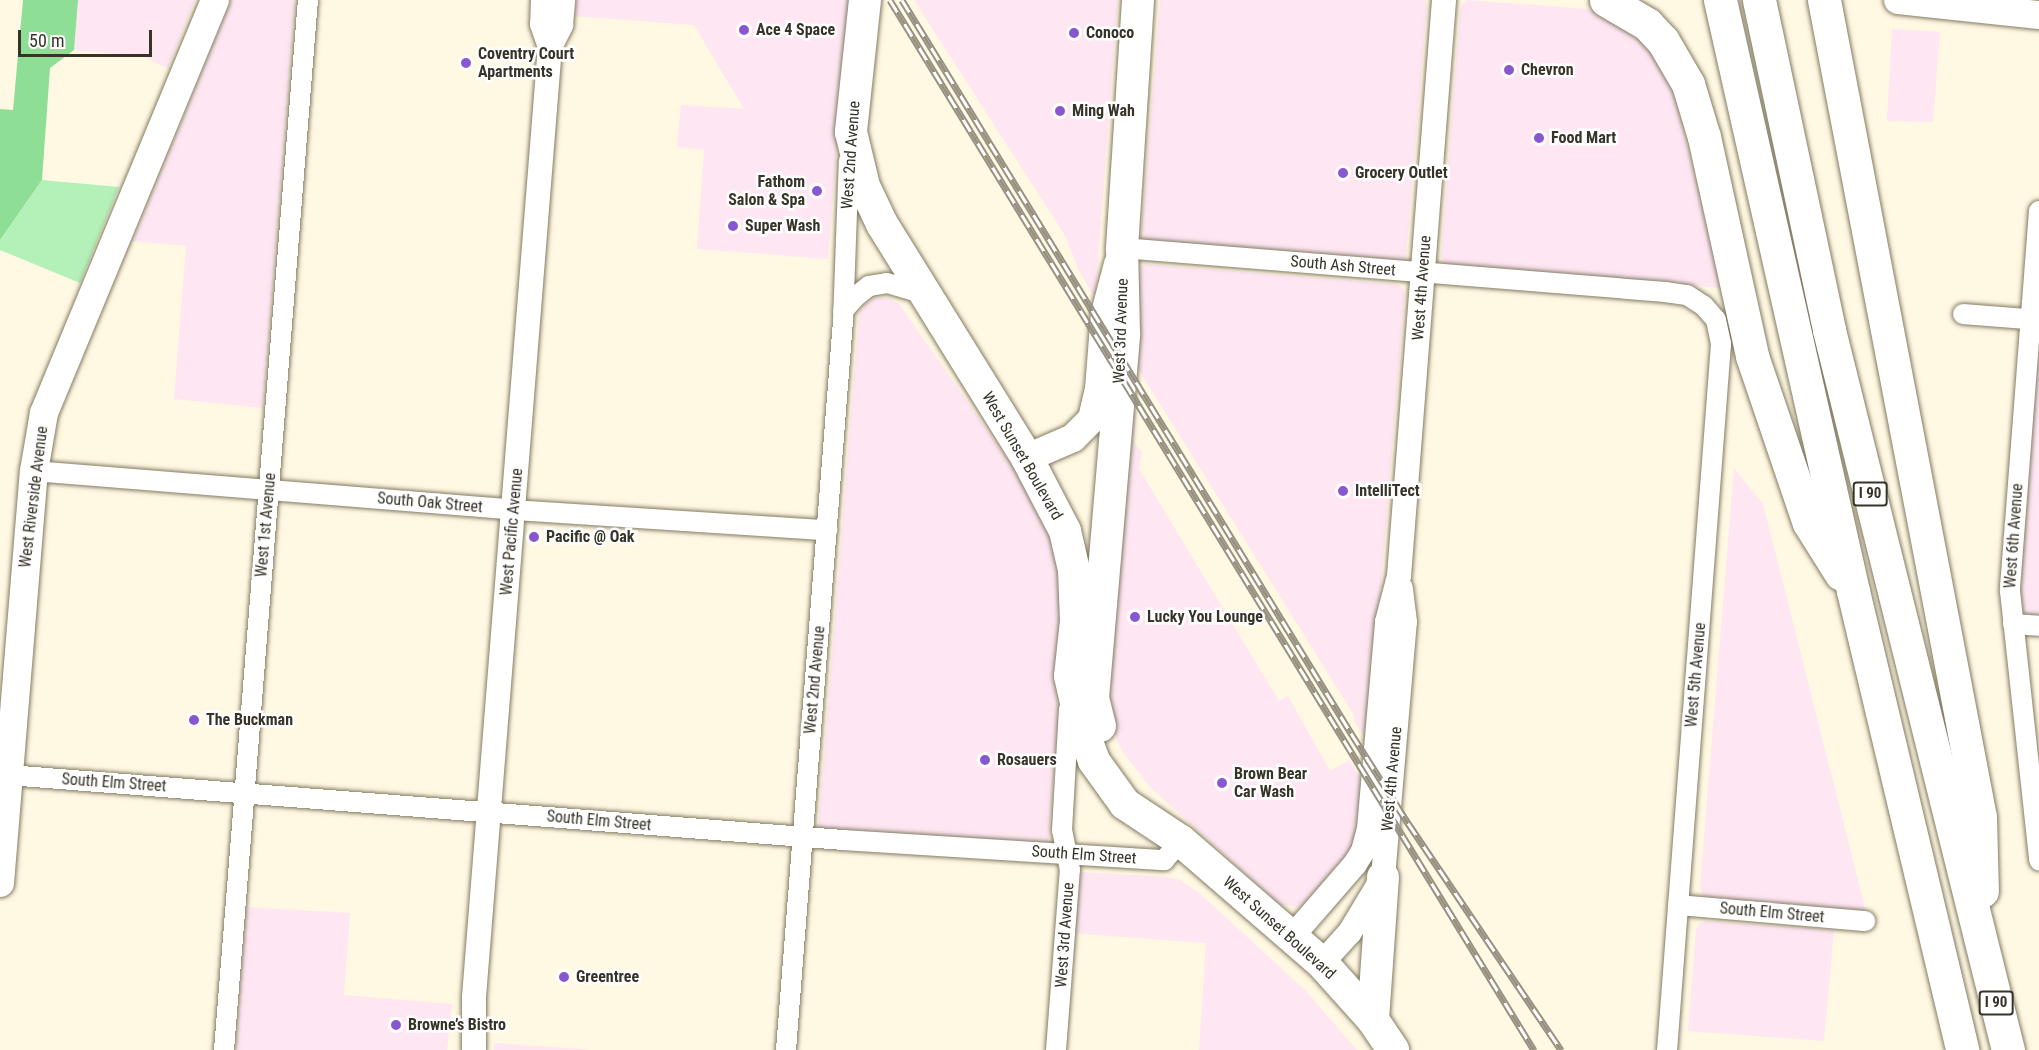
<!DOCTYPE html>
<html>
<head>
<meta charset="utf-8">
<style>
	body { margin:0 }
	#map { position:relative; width:2039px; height:1050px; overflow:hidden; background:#fff8e2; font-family:"Roboto Condensed",sans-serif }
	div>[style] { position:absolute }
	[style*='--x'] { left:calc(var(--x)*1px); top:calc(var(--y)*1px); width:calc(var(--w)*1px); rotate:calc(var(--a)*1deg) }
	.commercial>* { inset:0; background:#fee6f2 }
	.green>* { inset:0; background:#b4f1b8 }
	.forest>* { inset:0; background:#8fde96 }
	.roads { filter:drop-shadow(0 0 2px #837b63) drop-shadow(0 0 2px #837b63) }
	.minor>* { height:20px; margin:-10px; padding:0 10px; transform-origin:10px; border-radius:10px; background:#fff }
	.tertiary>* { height:24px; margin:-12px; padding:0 12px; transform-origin:12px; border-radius:12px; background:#fff }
	.secondary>* { height:28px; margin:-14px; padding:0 14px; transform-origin:14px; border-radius:14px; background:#fff }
	.primary>* { height:32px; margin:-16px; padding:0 16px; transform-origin:16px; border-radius:16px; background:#fff }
	.motorway>* { height:33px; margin:-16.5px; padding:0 16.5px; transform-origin:16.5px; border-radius:16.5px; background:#fff }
	.rail>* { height:7px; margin-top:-3.5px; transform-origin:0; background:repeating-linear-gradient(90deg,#fff 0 14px,#969181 0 28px); box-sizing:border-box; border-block:2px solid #969181 }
	.dots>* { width:16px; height:16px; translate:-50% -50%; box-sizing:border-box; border:3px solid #fff; border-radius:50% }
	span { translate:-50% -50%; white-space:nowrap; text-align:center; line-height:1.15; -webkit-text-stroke:5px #fff; paint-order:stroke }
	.shield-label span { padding:2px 4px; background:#fff; border:2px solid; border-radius:4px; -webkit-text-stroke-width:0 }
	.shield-label { font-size:15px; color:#363328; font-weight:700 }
	.poi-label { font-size:16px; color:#363328; font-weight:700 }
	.left { translate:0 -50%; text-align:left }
	.right { translate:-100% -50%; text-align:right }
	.street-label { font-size:16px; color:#363328 }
	.scale { position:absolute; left:18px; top:30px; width:134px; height:27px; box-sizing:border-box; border:3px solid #363328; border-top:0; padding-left:8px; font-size:18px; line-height:21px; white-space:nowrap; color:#363328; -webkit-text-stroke:4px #fff; paint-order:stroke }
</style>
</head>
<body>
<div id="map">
	<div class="commercial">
		<div style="clip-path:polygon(78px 0,195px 0,168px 68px,141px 56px,74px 50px)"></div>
		<div style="clip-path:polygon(231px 0,295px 0,263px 408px,174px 399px,186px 246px,133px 241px)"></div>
		<div style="clip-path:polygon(573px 0,849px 0,828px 259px,697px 249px,704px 150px,677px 147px,681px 105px,744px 109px,694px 25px,573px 16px)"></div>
		<div style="clip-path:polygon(914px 0,1118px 0,1095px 298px,1078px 269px,1066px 237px)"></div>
		<div style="clip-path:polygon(1160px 0,1425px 0,1427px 6px,1406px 258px,1401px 261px,1144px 242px,1141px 236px)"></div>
		<div style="clip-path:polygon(1466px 0,1587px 9px,1604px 14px,1643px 40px,1662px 69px,1675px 95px,1722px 288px,1445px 265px,1441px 256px,1460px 9px)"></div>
		<div style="clip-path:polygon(1892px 29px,1940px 32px,1933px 122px,1887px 121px)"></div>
		<div style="clip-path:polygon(1145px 264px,1395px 284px,1402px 287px,1405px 294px,1368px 743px,1354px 721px,1354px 715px,1130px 356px,1137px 271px)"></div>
		<div style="clip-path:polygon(876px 298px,889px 298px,899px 304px,1037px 501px,1056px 543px,1066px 622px,1048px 847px,818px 829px,859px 313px,866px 303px)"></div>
		<div style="clip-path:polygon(2039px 338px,2039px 620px,2018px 618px)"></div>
		<div style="clip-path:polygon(1127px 399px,1136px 414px,1134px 442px,1142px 453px,1139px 469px,1279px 701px,1288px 696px,1330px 771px,1350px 760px,1365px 787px,1357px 846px,1307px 904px,1299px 907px,1280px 905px,1150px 787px,1122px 751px,1113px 731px,1107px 690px)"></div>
		<div style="clip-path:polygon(1734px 468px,1763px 504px,1866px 912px,1710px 899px,1703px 896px,1700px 887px)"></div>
		<div style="clip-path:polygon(1077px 872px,1167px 877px,1180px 880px,1198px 892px,1305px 990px,1357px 1050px,1199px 1050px,1206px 943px,1072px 933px)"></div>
		<div style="clip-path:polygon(246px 907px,350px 913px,344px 995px,452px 1004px,447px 1050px,236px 1050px)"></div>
		<div style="clip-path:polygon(1707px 921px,1834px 930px,1824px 1041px,1688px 1031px,1696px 930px,1700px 923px)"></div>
		<div style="clip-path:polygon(494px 1043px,594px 1050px,494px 1050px)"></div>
	</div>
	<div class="green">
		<div style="clip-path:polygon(42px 180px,119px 187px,80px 283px,0 250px,0 240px)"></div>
	</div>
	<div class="forest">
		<div style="clip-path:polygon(23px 0,78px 0,74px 50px,50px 68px,42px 180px,0 240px,0 109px,13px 110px)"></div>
	</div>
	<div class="roads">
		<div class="minor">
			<div style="--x:2039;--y:211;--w:381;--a:94.4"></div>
			<div style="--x:2010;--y:591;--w:271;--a:83.8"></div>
			<div style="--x:1122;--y:248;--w:545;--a:4.63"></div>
			<div style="--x:1665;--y:292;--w:22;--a:8"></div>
			<div style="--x:1687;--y:295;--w:20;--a:33"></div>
			<div style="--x:1704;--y:306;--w:18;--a:49"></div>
			<div style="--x:1716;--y:320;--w:25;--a:78"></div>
			<div style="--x:1721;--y:344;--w:708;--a:94.37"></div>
			<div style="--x:843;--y:311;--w:18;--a:-49"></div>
			<div style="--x:855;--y:297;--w:18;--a:-38"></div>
			<div style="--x:869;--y:286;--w:18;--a:-9"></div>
			<div style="--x:887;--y:283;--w:40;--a:16"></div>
			<div style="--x:1963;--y:314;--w:76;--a:4.5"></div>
			<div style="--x:34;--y:471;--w:482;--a:4.6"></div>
			<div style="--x:514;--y:510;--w:314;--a:3.7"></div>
			<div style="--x:2013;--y:624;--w:26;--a:4"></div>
			<div style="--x:8;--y:775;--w:838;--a:4.45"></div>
			<div style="--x:843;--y:840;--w:322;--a:3.6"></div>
			<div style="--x:1164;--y:860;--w:25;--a:-48"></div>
			<div style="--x:1678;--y:905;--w:188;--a:4.9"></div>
			<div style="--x:224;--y:1050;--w:1053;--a:-85.43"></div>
			<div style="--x:786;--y:1050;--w:731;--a:-85.53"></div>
			<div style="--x:843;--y:321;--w:160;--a:-87.9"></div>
			<div style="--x:1056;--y:1050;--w:181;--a:-85.6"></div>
			<div style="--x:1070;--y:870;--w:41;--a:-101.3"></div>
			<div style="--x:1062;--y:830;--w:121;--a:-86.7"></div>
		</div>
		<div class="tertiary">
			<div style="--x:543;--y:0;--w:24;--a:92"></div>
			<div style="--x:542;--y:24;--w:24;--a:71"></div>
			<div style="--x:1291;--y:938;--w:98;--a:-49.1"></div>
			<div style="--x:1355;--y:864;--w:15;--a:-58"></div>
			<div style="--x:1363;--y:851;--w:23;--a:-75"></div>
			<div style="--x:1369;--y:829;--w:208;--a:-85"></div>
			<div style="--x:1387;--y:622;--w:48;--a:-75.4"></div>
			<div style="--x:1399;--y:576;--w:578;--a:-85.53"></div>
			<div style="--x:1322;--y:963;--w:42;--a:-47.9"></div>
			<div style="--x:1350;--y:932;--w:64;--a:-59"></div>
			<div style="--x:1383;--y:877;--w:256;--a:-85.1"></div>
			<div style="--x:1405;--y:622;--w:34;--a:-97"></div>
			<div style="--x:474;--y:1050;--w:53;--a:-90"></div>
			<div style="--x:474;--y:997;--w:953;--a:-85.43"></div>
			<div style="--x:550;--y:47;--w:25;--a:-63"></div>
			<div style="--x:561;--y:25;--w:25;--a:-85"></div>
		</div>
		<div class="secondary">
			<div style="--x:1898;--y:0;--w:142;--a:6.1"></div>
			<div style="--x:1027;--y:458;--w:50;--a:-23.5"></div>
			<div style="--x:1073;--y:438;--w:27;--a:-45"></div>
			<div style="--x:1092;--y:419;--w:31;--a:-77"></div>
			<div style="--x:1099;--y:389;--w:76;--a:-85.5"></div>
			<div style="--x:1105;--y:313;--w:51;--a:-75.1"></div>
			<div style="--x:0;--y:883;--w:413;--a:-85.3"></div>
			<div style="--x:34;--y:471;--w:59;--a:-80.2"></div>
			<div style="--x:44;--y:413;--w:447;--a:-67.5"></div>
		</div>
		<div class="primary">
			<div style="--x:865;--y:0;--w:133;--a:96.1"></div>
			<div style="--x:851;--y:132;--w:56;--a:76.5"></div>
			<div style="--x:864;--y:186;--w:42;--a:64.7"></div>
			<div style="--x:882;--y:224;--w:275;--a:58.2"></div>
			<div style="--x:1027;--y:458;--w:82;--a:62.5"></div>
			<div style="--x:1065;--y:531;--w:40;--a:77"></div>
			<div style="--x:1074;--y:570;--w:51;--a:87.8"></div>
			<div style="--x:1076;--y:621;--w:55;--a:96.2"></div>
			<div style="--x:1070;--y:676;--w:50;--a:77.3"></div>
			<div style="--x:1081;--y:725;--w:38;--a:70"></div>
			<div style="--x:1094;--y:761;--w:53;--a:54.2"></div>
			<div style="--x:1125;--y:804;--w:67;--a:33.5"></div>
			<div style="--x:1181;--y:841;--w:186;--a:40.9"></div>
			<div style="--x:1322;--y:963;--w:76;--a:48.2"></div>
			<div style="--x:1373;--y:1020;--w:36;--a:56"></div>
			<div style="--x:1100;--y:726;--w:29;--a:-104"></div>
			<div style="--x:1093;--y:698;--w:366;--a:-85.1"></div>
			<div style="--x:1124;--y:333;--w:85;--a:-91.3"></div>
			<div style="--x:1122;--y:248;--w:249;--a:-86.3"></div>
			<div style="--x:1373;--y:1020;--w:143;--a:-86"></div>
		</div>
		<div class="motorway">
			<div style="--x:1606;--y:0;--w:48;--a:30.3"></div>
			<div style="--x:1647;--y:24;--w:23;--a:47"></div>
			<div style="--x:1663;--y:41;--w:50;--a:59.8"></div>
			<div style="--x:1688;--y:84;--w:55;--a:73.2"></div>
			<div style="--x:1704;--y:137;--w:224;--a:77.6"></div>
			<div style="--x:1752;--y:356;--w:176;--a:71.2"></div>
			<div style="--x:1809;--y:523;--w:60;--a:57.9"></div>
			<div style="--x:1720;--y:0;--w:606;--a:77.32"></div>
			<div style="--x:1853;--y:591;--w:472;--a:76.6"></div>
			<div style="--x:1759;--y:0;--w:337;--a:78"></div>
			<div style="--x:1829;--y:330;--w:742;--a:76.04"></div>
			<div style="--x:1824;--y:0;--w:832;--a:79.19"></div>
			<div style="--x:1980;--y:817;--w:74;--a:88.5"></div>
		</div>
	</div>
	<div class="rail">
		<div style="--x:890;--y:0;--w:1232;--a:58.48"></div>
		<div style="--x:902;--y:0;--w:860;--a:58.51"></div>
		<div style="--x:1351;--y:733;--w:107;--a:57.7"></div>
		<div style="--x:1408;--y:823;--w:274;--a:56"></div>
	</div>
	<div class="dots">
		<div style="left:744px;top:30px;background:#8857d0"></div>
		<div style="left:1074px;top:33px;background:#8857d0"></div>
		<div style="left:466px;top:63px;background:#8857d0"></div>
		<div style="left:1509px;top:70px;background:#8857d0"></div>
		<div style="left:1060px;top:111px;background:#8857d0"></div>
		<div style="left:1539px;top:138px;background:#8857d0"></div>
		<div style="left:1343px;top:173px;background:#8857d0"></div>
		<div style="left:817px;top:191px;background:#8857d0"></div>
		<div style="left:733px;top:226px;background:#8857d0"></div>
		<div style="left:1343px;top:491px;background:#8857d0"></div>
		<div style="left:534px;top:537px;background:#8857d0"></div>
		<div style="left:1135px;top:617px;background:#8857d0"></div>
		<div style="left:194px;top:720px;background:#8857d0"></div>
		<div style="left:985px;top:760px;background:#8857d0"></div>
		<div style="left:1222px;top:783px;background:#8857d0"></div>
		<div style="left:564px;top:977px;background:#8857d0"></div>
		<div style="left:396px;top:1025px;background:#8857d0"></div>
	</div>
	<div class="shield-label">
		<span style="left:1870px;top:494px">I 90</span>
		<span style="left:1996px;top:1003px">I 90</span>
	</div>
	<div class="poi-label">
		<span class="left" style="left:756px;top:30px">Ace 4 Space</span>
		<span class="left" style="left:1086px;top:33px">Conoco</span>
		<span class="left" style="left:478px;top:63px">Coventry Court<br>Apartments</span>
		<span class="left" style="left:1521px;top:70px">Chevron</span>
		<span class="left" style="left:1072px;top:111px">Ming Wah</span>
		<span class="left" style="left:1551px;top:138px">Food Mart</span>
		<span class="left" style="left:1355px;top:173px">Grocery Outlet</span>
		<span class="right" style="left:805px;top:191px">Fathom<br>Salon &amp; Spa</span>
		<span class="left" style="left:745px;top:226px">Super Wash</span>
		<span class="left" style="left:1355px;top:491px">IntelliTect</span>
		<span class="left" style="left:546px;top:537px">Pacific @ Oak</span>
		<span class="left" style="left:1147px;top:617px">Lucky You Lounge</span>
		<span class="left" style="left:206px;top:720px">The Buckman</span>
		<span class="left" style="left:997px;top:760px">Rosauers</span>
		<span class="left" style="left:1234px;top:783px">Brown Bear<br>Car Wash</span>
		<span class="left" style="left:576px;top:977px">Greentree</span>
		<span class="left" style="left:408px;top:1025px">Browne’s Bistro</span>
	</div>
	<div class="street-label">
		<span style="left:851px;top:155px;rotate:-86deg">West 2nd Avenue</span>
		<span style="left:1343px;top:266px;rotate:5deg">South Ash Street</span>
		<span style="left:1422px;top:288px;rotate:-86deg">West 4th Avenue</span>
		<span style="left:1121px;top:331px;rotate:-88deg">West 3rd Avenue</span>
		<span style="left:1022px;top:456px;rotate:60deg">West Sunset Boulevard</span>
		<span style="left:34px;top:497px;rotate:-83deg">West Riverside Avenue</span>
		<span style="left:430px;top:503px;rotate:5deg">South Oak Street</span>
		<span style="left:266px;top:525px;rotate:-85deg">West 1st Avenue</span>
		<span style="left:512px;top:532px;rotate:-85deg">West Pacific Avenue</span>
		<span style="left:2014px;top:536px;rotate:-86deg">West 6th Avenue</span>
		<span style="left:1696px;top:675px;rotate:-85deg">West 5th Avenue</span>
		<span style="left:815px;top:680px;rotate:-85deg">West 2nd Avenue</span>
		<span style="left:1392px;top:779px;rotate:-85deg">West 4th Avenue</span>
		<span style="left:114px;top:783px;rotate:4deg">South Elm Street</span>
		<span style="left:599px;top:821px;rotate:5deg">South Elm Street</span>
		<span style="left:1084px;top:855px;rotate:4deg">South Elm Street</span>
		<span style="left:1772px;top:913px;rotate:5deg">South Elm Street</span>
		<span style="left:1279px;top:928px;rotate:42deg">West Sunset Boulevard</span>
		<span style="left:1065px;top:935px;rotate:-86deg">West 3rd Avenue</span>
	</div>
	<div class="scale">50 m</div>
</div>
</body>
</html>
